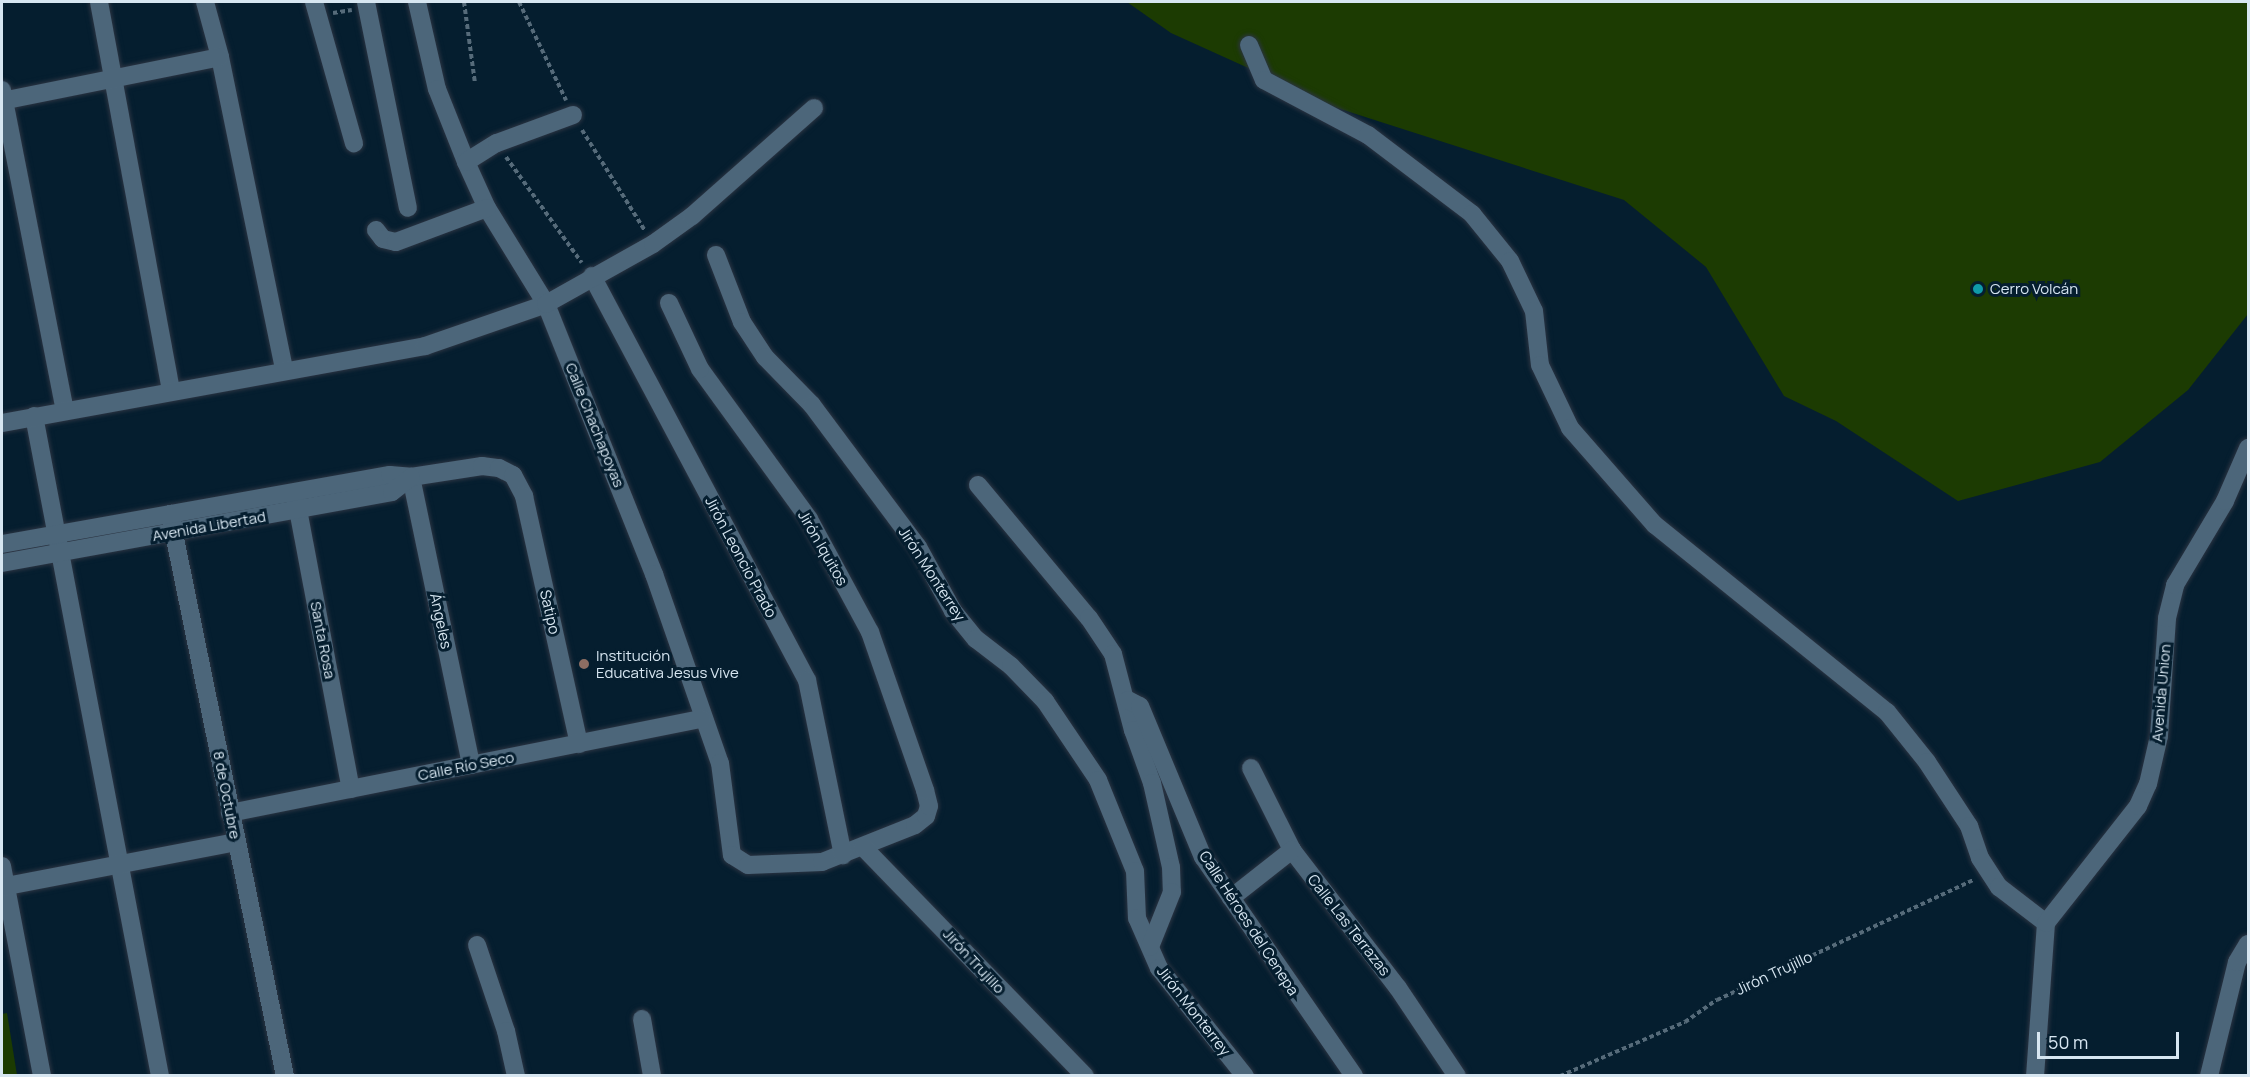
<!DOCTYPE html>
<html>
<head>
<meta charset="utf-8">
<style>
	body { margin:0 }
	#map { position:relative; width:2250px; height:1077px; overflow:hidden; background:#051e2f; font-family:Manrope,sans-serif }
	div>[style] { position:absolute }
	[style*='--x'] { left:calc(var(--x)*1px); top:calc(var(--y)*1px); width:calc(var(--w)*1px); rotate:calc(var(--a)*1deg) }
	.green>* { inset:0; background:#1c3b02 }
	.path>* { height:4px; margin-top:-2px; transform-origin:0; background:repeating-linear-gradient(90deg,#566b7a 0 4.5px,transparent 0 7.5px) }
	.roads { filter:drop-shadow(0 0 2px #2b3442) drop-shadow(0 0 2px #2b3442) }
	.minor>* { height:18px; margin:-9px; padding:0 9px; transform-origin:9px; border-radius:9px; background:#4c667a }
	.dots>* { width:16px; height:16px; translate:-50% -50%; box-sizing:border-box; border:3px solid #051e2f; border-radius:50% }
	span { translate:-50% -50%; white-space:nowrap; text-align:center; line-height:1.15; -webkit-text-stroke:6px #051e2f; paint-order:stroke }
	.poi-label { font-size:15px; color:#d7e6f1 }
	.left { translate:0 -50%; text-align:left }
	.street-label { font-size:15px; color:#d7e6f1 }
	.frame { position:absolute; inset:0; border:3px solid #d7e6f1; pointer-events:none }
	.scale { position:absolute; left:2037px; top:1032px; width:142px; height:27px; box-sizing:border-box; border:3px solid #d7e6f1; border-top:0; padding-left:8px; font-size:18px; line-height:21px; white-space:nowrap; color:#d7e6f1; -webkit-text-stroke:4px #051e2f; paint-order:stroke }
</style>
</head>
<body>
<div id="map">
	<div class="green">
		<div style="clip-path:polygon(1127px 2px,2248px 2px,2248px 314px,2188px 390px,2100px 462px,1958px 501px,1836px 421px,1784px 396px,1706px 267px,1624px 200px,1334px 107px,1171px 33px)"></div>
		<div style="clip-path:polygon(7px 1013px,17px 1075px,2px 1075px,2px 1014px)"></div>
	</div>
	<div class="path">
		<div style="--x:464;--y:2;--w:82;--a:82.3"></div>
		<div style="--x:519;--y:2;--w:109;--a:64.4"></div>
		<div style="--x:333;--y:13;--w:19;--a:-9"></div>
		<div style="--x:582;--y:130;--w:119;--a:58"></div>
		<div style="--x:506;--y:157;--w:130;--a:54.4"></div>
		<div style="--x:1560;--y:1076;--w:136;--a:-23.4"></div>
		<div style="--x:1685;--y:1022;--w:39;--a:-35"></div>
		<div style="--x:1717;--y:1000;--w:283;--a:-25.1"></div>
	</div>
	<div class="roads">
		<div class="minor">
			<div style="--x:99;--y:2;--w:395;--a:79.5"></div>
			<div style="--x:205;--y:2;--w:57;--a:74.7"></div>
			<div style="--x:220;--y:57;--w:318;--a:78.4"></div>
			<div style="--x:314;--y:2;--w:147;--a:74.2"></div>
			<div style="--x:366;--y:2;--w:210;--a:78.5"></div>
			<div style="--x:417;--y:2;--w:89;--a:77.1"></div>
			<div style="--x:437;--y:89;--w:79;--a:68.3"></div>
			<div style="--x:466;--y:162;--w:51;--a:65.5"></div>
			<div style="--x:487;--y:208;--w:113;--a:58.4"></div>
			<div style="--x:546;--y:304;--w:291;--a:68.2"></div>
			<div style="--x:654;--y:574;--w:200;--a:70.8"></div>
			<div style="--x:720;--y:763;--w:93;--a:82.6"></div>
			<div style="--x:732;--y:855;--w:19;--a:32"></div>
			<div style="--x:748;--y:865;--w:74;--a:-2.3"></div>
			<div style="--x:822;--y:862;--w:100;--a:-21.7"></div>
			<div style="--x:915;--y:825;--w:14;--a:-39"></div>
			<div style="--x:926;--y:816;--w:10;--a:-73"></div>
			<div style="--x:929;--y:806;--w:16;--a:-104"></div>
			<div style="--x:925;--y:790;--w:167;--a:-109.2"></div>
			<div style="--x:870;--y:632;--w:128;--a:-118.4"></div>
			<div style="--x:809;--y:519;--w:185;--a:-126"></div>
			<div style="--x:700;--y:369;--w:73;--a:-115.2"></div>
			<div style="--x:1249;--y:45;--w:38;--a:67"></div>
			<div style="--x:1264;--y:80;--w:118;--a:27.9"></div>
			<div style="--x:1368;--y:135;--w:131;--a:37.2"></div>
			<div style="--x:1472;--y:214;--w:60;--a:51"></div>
			<div style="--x:1510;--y:261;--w:55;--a:64.4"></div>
			<div style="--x:1534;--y:311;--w:54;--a:83.7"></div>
			<div style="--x:1540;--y:365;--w:70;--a:64.5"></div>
			<div style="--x:1570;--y:428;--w:129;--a:48.8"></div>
			<div style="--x:1655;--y:525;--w:298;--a:38.9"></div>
			<div style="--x:1887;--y:712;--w:64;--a:51.3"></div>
			<div style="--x:1927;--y:762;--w:77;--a:56.7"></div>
			<div style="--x:1969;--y:826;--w:34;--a:71"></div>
			<div style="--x:1980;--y:858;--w:35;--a:57"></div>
			<div style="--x:1999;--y:887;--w:59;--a:37.5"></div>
			<div style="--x:2046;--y:923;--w:153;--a:94.1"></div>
			<div style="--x:2;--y:90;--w:326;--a:78.9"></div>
			<div style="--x:2;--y:101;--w:222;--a:-11.4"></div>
			<div style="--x:466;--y:162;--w:36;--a:-32"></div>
			<div style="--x:497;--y:143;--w:81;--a:-20.2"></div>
			<div style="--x:376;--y:230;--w:11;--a:52"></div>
			<div style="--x:383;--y:239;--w:13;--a:13"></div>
			<div style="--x:396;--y:242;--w:97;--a:-20.5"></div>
			<div style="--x:716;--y:255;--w:72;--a:68.8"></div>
			<div style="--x:742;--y:322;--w:42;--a:56.7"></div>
			<div style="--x:765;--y:357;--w:67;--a:45.6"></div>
			<div style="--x:812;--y:405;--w:177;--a:53.3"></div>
			<div style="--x:918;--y:547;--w:73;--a:61.3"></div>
			<div style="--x:953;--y:611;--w:36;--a:51"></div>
			<div style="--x:976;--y:639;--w:44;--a:37.6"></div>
			<div style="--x:1011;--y:666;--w:49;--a:45.8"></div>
			<div style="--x:1045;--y:701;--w:95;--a:56.1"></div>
			<div style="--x:1098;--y:780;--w:98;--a:67.9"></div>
			<div style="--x:1135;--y:871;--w:47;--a:87.6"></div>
			<div style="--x:1137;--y:918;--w:55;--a:66.3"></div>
			<div style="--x:1159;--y:968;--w:138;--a:51.5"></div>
			<div style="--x:592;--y:276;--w:458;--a:62"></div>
			<div style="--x:807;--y:680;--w:179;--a:78.4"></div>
			<div style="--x:34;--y:416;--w:672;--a:79.19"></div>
			<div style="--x:2;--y:423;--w:430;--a:-10.3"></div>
			<div style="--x:425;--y:346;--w:128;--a:-19.1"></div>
			<div style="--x:546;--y:304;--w:123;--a:-29.3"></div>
			<div style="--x:653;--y:244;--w:48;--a:-35.7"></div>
			<div style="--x:692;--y:216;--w:163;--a:-41.5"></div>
			<div style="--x:411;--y:477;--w:294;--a:78.2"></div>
			<div style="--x:978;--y:485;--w:173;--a:50.2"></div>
			<div style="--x:1089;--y:618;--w:43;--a:56.3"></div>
			<div style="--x:1113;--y:654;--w:79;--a:75.3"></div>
			<div style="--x:1133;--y:730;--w:56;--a:70.3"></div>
			<div style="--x:1152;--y:783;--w:86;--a:77.3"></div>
			<div style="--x:1171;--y:867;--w:25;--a:88"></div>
			<div style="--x:1172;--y:892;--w:59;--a:111.8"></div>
			<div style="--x:296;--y:499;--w:295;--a:79.3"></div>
			<div style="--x:170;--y:514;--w:574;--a:78.44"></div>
			<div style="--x:2;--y:544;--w:394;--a:-10.1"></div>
			<div style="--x:390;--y:475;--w:21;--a:5"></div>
			<div style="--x:411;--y:477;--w:72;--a:-8.8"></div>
			<div style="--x:482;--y:466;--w:17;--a:7"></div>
			<div style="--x:499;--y:468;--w:16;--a:27"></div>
			<div style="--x:513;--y:475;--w:24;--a:62"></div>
			<div style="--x:524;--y:496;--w:254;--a:77.5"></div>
			<div style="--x:2;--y:563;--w:396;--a:-10.3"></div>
			<div style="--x:392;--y:492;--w:24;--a:-38"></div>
			<div style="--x:1128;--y:700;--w:13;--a:27"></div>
			<div style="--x:1140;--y:706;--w:164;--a:67.4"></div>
			<div style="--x:1203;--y:857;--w:266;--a:55.4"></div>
			<div style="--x:1251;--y:768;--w:92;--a:63.4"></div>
			<div style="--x:1292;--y:850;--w:174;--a:52.5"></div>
			<div style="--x:1398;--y:988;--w:106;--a:56.2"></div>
			<div style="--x:230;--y:813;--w:481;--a:-11.3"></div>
			<div style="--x:863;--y:847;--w:319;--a:45.9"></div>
			<div style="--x:2;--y:866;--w:214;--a:79.2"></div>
			<div style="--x:2;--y:887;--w:238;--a:-10.9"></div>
			<div style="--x:1231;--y:898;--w:78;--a:-38.2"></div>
			<div style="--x:2046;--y:923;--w:149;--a:-51.8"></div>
			<div style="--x:2138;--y:806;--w:24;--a:-66"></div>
			<div style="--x:2148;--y:784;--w:49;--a:-77.1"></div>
			<div style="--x:2159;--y:736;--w:118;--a:-86.1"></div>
			<div style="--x:2167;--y:618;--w:34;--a:-76"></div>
			<div style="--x:2175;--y:585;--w:98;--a:-59.2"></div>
			<div style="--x:2225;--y:501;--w:58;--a:-66.5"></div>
			<div style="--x:477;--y:945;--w:91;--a:71.4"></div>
			<div style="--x:506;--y:1031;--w:46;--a:77.5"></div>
			<div style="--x:642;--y:1019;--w:58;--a:80"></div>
			<div style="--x:2209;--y:1076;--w:117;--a:-76.2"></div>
			<div style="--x:2237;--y:962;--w:21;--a:-59"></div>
		</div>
	</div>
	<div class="dots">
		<div style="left:1978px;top:289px;background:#0f9aa8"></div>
		<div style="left:584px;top:664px;background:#8d6e63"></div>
	</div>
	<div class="poi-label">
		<span class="left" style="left:1990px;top:289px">Cerro Volcán</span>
		<span class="left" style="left:596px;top:664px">Institución<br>Educativa Jesus Vive</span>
	</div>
	<div class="street-label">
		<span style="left:595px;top:425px;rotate:68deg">Calle Chachapoyas</span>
		<span style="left:209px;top:526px;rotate:-10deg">Avenida Libertad</span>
		<span style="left:823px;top:548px;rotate:60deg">Jirón Iquitos</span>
		<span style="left:741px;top:557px;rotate:62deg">Jirón Leoncio Prado</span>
		<span style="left:932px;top:574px;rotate:57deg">Jirón Monterrey</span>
		<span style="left:550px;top:612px;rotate:77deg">Satipo</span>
		<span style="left:441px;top:621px;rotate:78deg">Ángeles</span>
		<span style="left:323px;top:640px;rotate:79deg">Santa Rosa</span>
		<span style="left:2161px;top:693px;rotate:-85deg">Avenida Union</span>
		<span style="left:466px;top:766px;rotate:-11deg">Calle Río Seco</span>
		<span style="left:227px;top:795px;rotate:79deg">8 de Octubre</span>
		<span style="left:1249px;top:923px;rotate:57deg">Calle Héroes del Cenepa</span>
		<span style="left:1349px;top:925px;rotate:52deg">Calle Las Terrazas</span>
		<span style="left:974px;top:961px;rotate:47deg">Jirón Trujillo</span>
		<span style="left:1774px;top:973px;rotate:-25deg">Jirón Trujillo</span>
		<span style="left:1194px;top:1011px;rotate:52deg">Jirón Monterrey</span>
	</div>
	<div class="frame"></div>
	<div class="scale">50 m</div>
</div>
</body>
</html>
